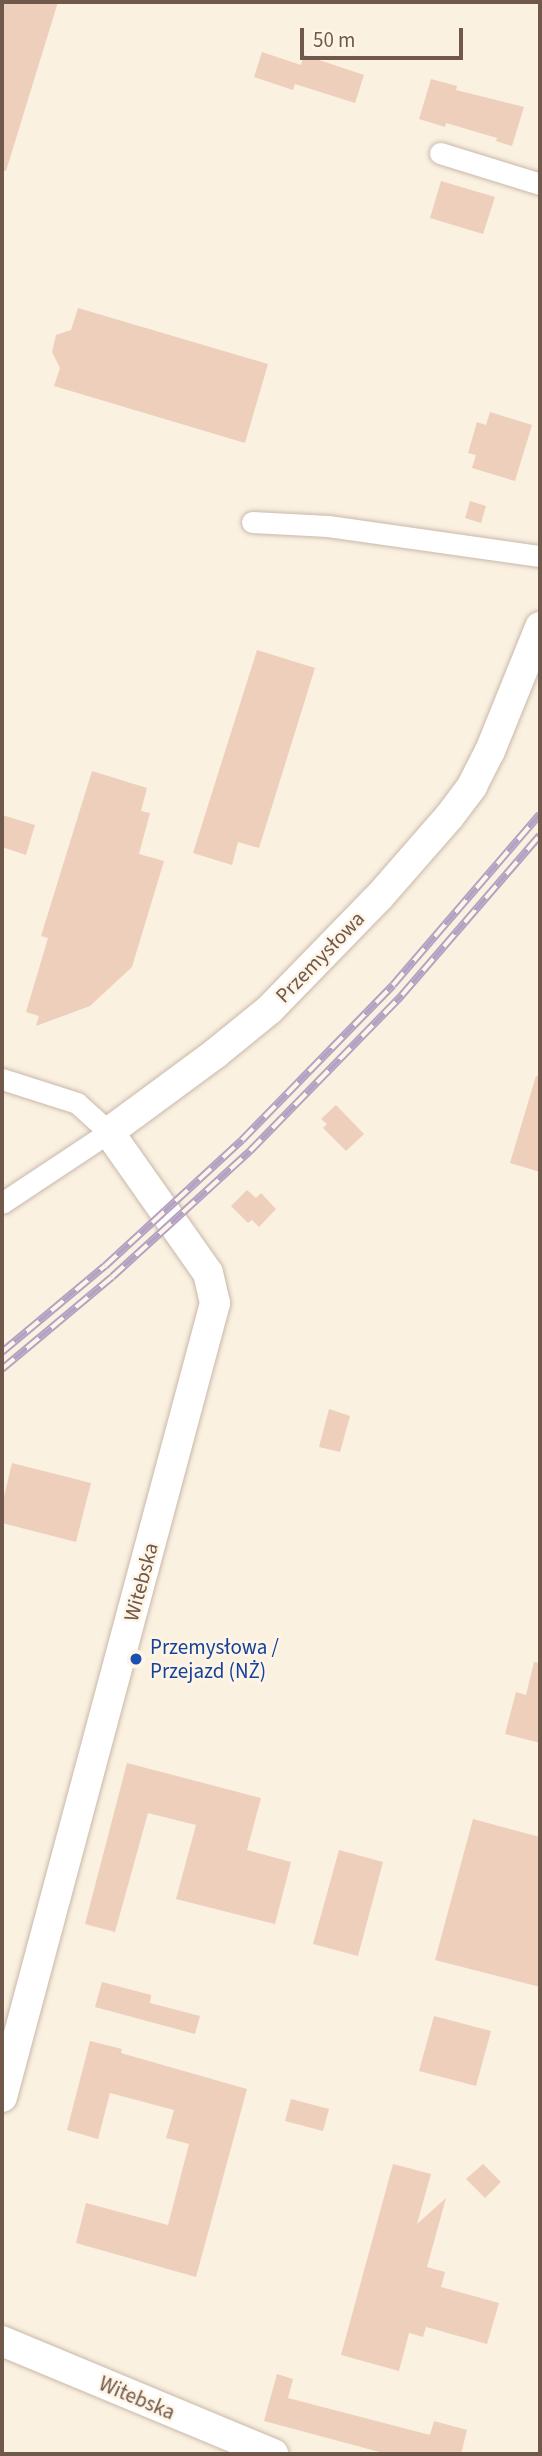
<!DOCTYPE html>
<html>
<head>
<meta charset="utf-8">
<style>
	body { margin:0 }
	#map { position:relative; width:542px; height:2456px; overflow:hidden; background:#faf1e1; font-family:"Source Sans 3",sans-serif }
	div>[style] { position:absolute }
	[style*='--x'] { left:calc(var(--x)*1px); top:calc(var(--y)*1px); width:calc(var(--w)*1px); rotate:calc(var(--a)*1deg) }
	.building>* { inset:0; background:#eecfbb }
	.roads { filter:drop-shadow(0 0 2px #cab8a9) drop-shadow(0 0 2px #cab8a9) }
	.street>* { height:21px; margin:-10.5px; padding:0 10.5px; transform-origin:10.5px; border-radius:10.5px; background:#fff }
	.secondary>* { height:30px; margin:-15px; padding:0 15px; transform-origin:15px; border-radius:15px; background:#fff }
	.rail>* { height:8px; margin-top:-4px; transform-origin:0; background:repeating-linear-gradient(90deg,#fef5e7 0 16px,#b3a2c2 0 32px); box-sizing:border-box; border-block:2px solid #b3a2c2 }
	.dots>* { width:19px; height:19px; translate:-50% -50%; box-sizing:border-box; border:4px solid #fef5e7; border-radius:50% }
	span { translate:-50% -50%; white-space:nowrap; text-align:center; line-height:1.15; -webkit-text-stroke:5px #fef5e7; paint-order:stroke }
	.street-label { font-size:21px; color:#70584a }
	.transit-label { font-size:21px; color:#164399 }
	.left { translate:0 -50%; text-align:left }
	.frame { position:absolute; inset:0; border:4px solid #70584a; pointer-events:none }
	.scale { position:absolute; left:300px; top:28px; width:163px; height:32px; box-sizing:border-box; border:4px solid #70584a; border-top:0; padding-left:9px; font-size:21px; line-height:24px; white-space:nowrap; color:#70584a; -webkit-text-stroke:5px #fef5e7; paint-order:stroke }
</style>
</head>
<body>
<div id="map">
	<div class="building">
		<div style="clip-path:polygon(2px 2px,58px 2px,6px 171px,2px 171px)"></div>
		<div style="clip-path:polygon(262px 52px,301px 65px,304px 55px,364px 75px,355px 103px,295px 84px,293px 90px,254px 77px)"></div>
		<div style="clip-path:polygon(431px 79px,457px 86px,456px 90px,524px 107px,512px 146px,496px 141px,497px 138px,446px 123px,445px 127px,419px 119px)"></div>
		<div style="clip-path:polygon(441px 181px,495px 197px,483px 234px,430px 218px)"></div>
		<div style="clip-path:polygon(78px 308px,268px 364px,245px 443px,54px 386px,60px 368px,52px 352px,56px 335px,71px 330px)"></div>
		<div style="clip-path:polygon(490px 412px,532px 425px,515px 481px,472px 468px,476px 455px,468px 453px,477px 422px,486px 425px)"></div>
		<div style="clip-path:polygon(470px 501px,486px 506px,481px 523px,465px 518px)"></div>
		<div style="clip-path:polygon(257px 650px,315px 668px,259px 848px,238px 842px,232px 865px,193px 853px)"></div>
		<div style="clip-path:polygon(92px 771px,147px 788px,141px 811px,150px 813px,139px 854px,164px 861px,132px 967px,90px 1006px,36px 1026px,39px 1016px,26px 1012px,48px 938px,41px 936px)"></div>
		<div style="clip-path:polygon(2px 815px,35px 825px,26px 855px,2px 847px)"></div>
		<div style="clip-path:polygon(536px 1076px,540px 1077px,540px 1172px,510px 1163px)"></div>
		<div style="clip-path:polygon(336px 1105px,364px 1134px,346px 1151px,323px 1128px,327px 1124px,321px 1119px)"></div>
		<div style="clip-path:polygon(247px 1190px,256px 1198px,261px 1193px,276px 1209px,259px 1227px,252px 1220px,248px 1223px,231px 1206px)"></div>
		<div style="clip-path:polygon(329px 1409px,350px 1416px,340px 1452px,319px 1447px)"></div>
		<div style="clip-path:polygon(12px 1463px,91px 1483px,76px 1542px,2px 1523px,2px 1505px)"></div>
		<div style="clip-path:polygon(534px 1662px,540px 1663px,540px 1743px,505px 1734px,516px 1692px,526px 1695px)"></div>
		<div style="clip-path:polygon(127px 1763px,261px 1798px,247px 1850px,291px 1862px,275px 1924px,176px 1899px,196px 1825px,148px 1813px,115px 1932px,85px 1924px)"></div>
		<div style="clip-path:polygon(473px 1819px,540px 1837px,540px 1987px,435px 1960px)"></div>
		<div style="clip-path:polygon(339px 1850px,383px 1862px,358px 1956px,313px 1944px)"></div>
		<div style="clip-path:polygon(102px 1982px,151px 1995px,150px 2003px,200px 2016px,195px 2034px,95px 2007px)"></div>
		<div style="clip-path:polygon(434px 2016px,491px 2031px,476px 2086px,419px 2071px)"></div>
		<div style="clip-path:polygon(90px 2041px,122px 2049px,121px 2053px,247px 2089px,196px 2277px,76px 2243px,86px 2203px,168px 2225px,189px 2144px,166px 2138px,174px 2110px,110px 2093px,98px 2139px,67px 2130px)"></div>
		<div style="clip-path:polygon(291px 2099px,329px 2109px,323px 2131px,285px 2121px)"></div>
		<div style="clip-path:polygon(393px 2164px,431px 2174px,417px 2224px,446px 2198px,427px 2267px,445px 2272px,441px 2287px,499px 2303px,487px 2344px,426px 2327px,423px 2337px,409px 2333px,399px 2371px,341px 2355px)"></div>
		<div style="clip-path:polygon(483px 2164px,501px 2182px,485px 2198px,466px 2179px)"></div>
		<div style="clip-path:polygon(277px 2374px,293px 2379px,288px 2398px,430px 2435px,434px 2421px,467px 2430px,461px 2454px,387px 2454px,264px 2421px)"></div>
	</div>
	<div class="roads">
		<div class="street">
			<div style="--x:440;--y:153;--w:105;--a:17.2"></div>
			<div style="--x:252;--y:522;--w:76;--a:3"></div>
			<div style="--x:328;--y:526;--w:214;--a:8.1"></div>
			<div style="--x:2;--y:1079;--w:79;--a:17.7"></div>
			<div style="--x:77;--y:1103;--w:43;--a:42.2"></div>
			<div style="--x:109;--y:1132;--w:128;--a:146.4"></div>
		</div>
		<div class="secondary">
			<div style="--x:2;--y:2097;--w:822;--a:-74.98"></div>
			<div style="--x:215;--y:1303;--w:31;--a:-103"></div>
			<div style="--x:208;--y:1273;--w:172;--a:-125.1"></div>
			<div style="--x:109;--y:1132;--w:133;--a:-36.4"></div>
			<div style="--x:216;--y:1053;--w:68;--a:-39.1"></div>
			<div style="--x:269;--y:1010;--w:159;--a:-45.8"></div>
			<div style="--x:380;--y:896;--w:105;--a:-48.9"></div>
			<div style="--x:449;--y:817;--w:39;--a:-53"></div>
			<div style="--x:472;--y:786;--w:39;--a:-63"></div>
			<div style="--x:490;--y:751;--w:134;--a:-68"></div>
			<div style="--x:2;--y:2341;--w:294;--a:22.6"></div>
		</div>
	</div>
	<div class="rail">
		<div style="--x:2;--y:1352;--w:134;--a:-39.9"></div>
		<div style="--x:105;--y:1266;--w:186;--a:-42.6"></div>
		<div style="--x:242;--y:1140;--w:216;--a:-45.7"></div>
		<div style="--x:393;--y:985;--w:225;--a:-49.3"></div>
		<div style="--x:2;--y:1369;--w:143;--a:-39.9"></div>
		<div style="--x:112;--y:1277;--w:187;--a:-42.4"></div>
		<div style="--x:250;--y:1151;--w:218;--a:-45.7"></div>
		<div style="--x:402;--y:995;--w:211;--a:-49.2"></div>
	</div>
	<div class="dots">
		<div style="left:136px;top:1659px;background:#1a4fb4"></div>
	</div>
	<div class="street-label">
		<span style="left:320px;top:957px;rotate:-46deg">Przemysłowa</span>
		<span style="left:141px;top:1582px;rotate:-75deg">Witebska</span>
		<span style="left:137px;top:2398px;rotate:23deg">Witebska</span>
	</div>
	<div class="transit-label">
		<span class="left" style="left:150px;top:1659px">Przemysłowa /<br>Przejazd (NŻ)</span>
	</div>
	<div class="frame"></div>
	<div class="scale">50 m</div>
</div>
</body>
</html>
